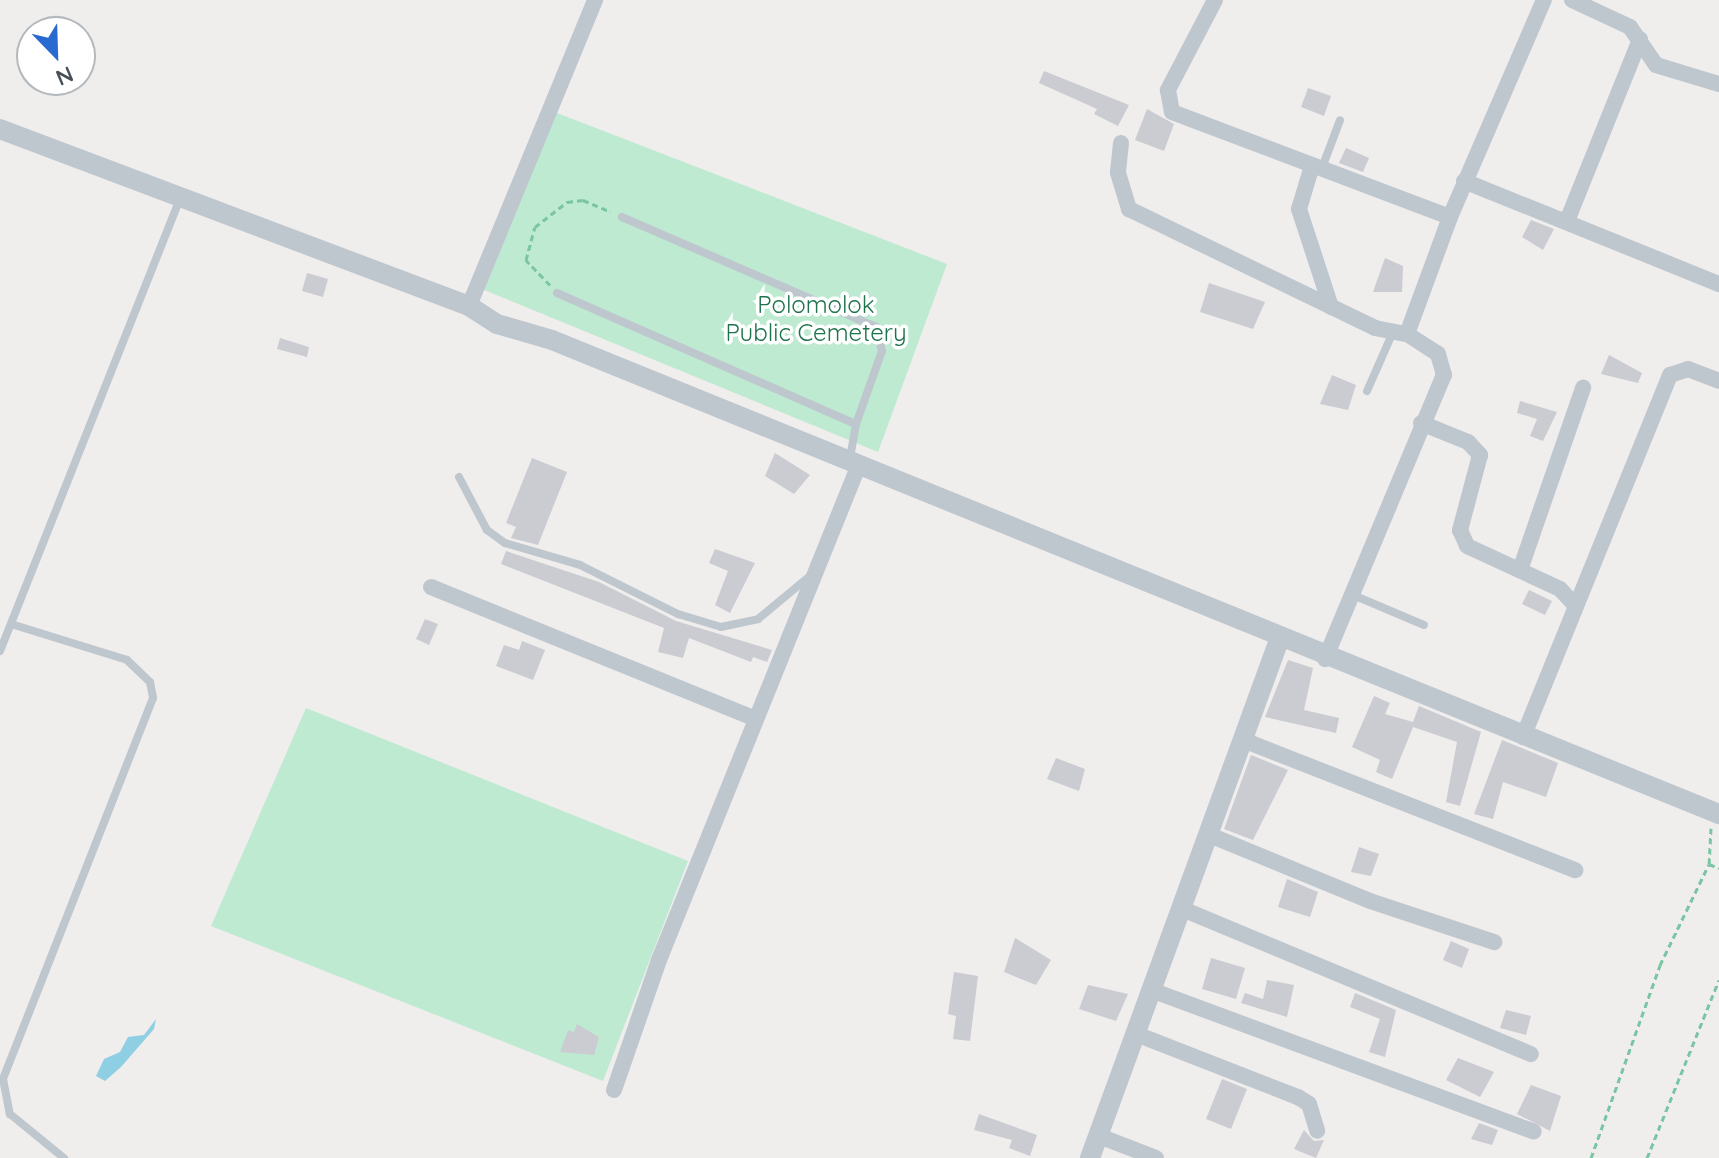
<!DOCTYPE html>
<html>
<head>
<meta charset="utf-8">
<style>
	body { margin:0 }
	#map { position:relative; width:1719px; height:1158px; overflow:hidden; background:#f0eded; font-family:Quicksand,sans-serif }
	div>[style] { position:absolute }
	[style*='--x'] { left:calc(var(--x)*1px); top:calc(var(--y)*1px); width:calc(var(--w)*1px); rotate:calc(var(--a)*1deg) }
	.green>* { inset:0; background:#beead1 }
	.water>* { inset:0; background:#8fcfe4 }
	.building>* { inset:0; background:#caccd2 }
	.path>* { height:3px; margin-top:-1.5px; transform-origin:0; background:repeating-linear-gradient(90deg,#7ac5a3 0 6px,transparent 0 10px) }
	.service>* { height:8px; margin:-4px; padding:0 4px; transform-origin:4px; border-radius:4px; background:#bfc7ce }
	.minor>* { height:16px; margin:-8px; padding:0 8px; transform-origin:8px; border-radius:8px; background:#bfc7ce }
	.tertiary>* { height:20px; margin:-10px; padding:0 10px; transform-origin:10px; border-radius:10px; background:#bfc7ce }
	span { translate:-50% -50%; white-space:nowrap; text-align:center; line-height:1.15; -webkit-text-stroke:7px #fff; paint-order:stroke }
	.park-label { font-size:24px; color:#1e744c }
	.north { position:absolute; left:16px; top:16px; width:80px; height:80px; box-sizing:border-box; background:#fff; border:2px solid #b5b9bd; border-radius:50%; rotate:157deg; font-size:22px; font-weight:700; line-height:32px; text-align:center; color:#475059 }
	.north::after { content:''; display:block; margin:auto; width:28px; height:36px; background:#286acf; clip-path:polygon(50% 0,100% 100%,50% 72%,0 100%) }
</style>
</head>
<body>
<div id="map">
	<div class="green">
		<div style="clip-path:polygon(552px 111px,947px 264px,878px 452px,477px 287px)"></div>
		<div style="clip-path:polygon(306px 708px,688px 861px,603px 1081px,211px 926px)"></div>
	</div>
	<div class="water">
		<div style="clip-path:polygon(156px 1019px,154px 1029px,121px 1067px,105px 1081px,96px 1076px,104px 1059px,120px 1052px,128px 1037px,144px 1035px)"></div>
	</div>
	<div class="building">
		<div style="clip-path:polygon(1044px 71px,1129px 105px,1118px 126px,1094px 114px,1097px 109px,1039px 83px)"></div>
		<div style="clip-path:polygon(1308px 88px,1331px 96px,1324px 116px,1301px 107px)"></div>
		<div style="clip-path:polygon(1147px 109px,1174px 124px,1164px 151px,1135px 140px)"></div>
		<div style="clip-path:polygon(1346px 148px,1369px 158px,1363px 172px,1339px 163px)"></div>
		<div style="clip-path:polygon(1531px 220px,1554px 229px,1543px 250px,1522px 237px)"></div>
		<div style="clip-path:polygon(1385px 258px,1403px 266px,1402px 292px,1373px 292px)"></div>
		<div style="clip-path:polygon(307px 273px,328px 279px,323px 297px,302px 291px)"></div>
		<div style="clip-path:polygon(1209px 283px,1265px 302px,1253px 329px,1200px 312px)"></div>
		<div style="clip-path:polygon(280px 338px,309px 347px,307px 357px,277px 349px)"></div>
		<div style="clip-path:polygon(1609px 355px,1642px 373px,1638px 383px,1601px 374px)"></div>
		<div style="clip-path:polygon(1332px 375px,1356px 385px,1348px 410px,1320px 404px)"></div>
		<div style="clip-path:polygon(1520px 401px,1557px 412px,1543px 441px,1530px 436px,1537px 419px,1517px 413px)"></div>
		<div style="clip-path:polygon(775px 453px,810px 475px,794px 494px,765px 476px)"></div>
		<div style="clip-path:polygon(532px 458px,567px 472px,538px 545px,511px 538px,516px 527px,506px 523px)"></div>
		<div style="clip-path:polygon(715px 549px,755px 563px,730px 613px,715px 605px,728px 571px,709px 563px)"></div>
		<div style="clip-path:polygon(506px 551px,599px 582px,676px 621px,772px 650px,767px 662px,753px 657px,751px 662px,689px 638px,683px 658px,658px 652px,664px 628px,501px 564px)"></div>
		<div style="clip-path:polygon(1529px 590px,1552px 601px,1545px 615px,1522px 604px)"></div>
		<div style="clip-path:polygon(425px 619px,438px 624px,429px 645px,416px 639px)"></div>
		<div style="clip-path:polygon(522px 641px,545px 650px,533px 680px,496px 666px,504px 645px,519px 650px)"></div>
		<div style="clip-path:polygon(1288px 660px,1313px 668px,1304px 710px,1339px 718px,1336px 733px,1265px 717px)"></div>
		<div style="clip-path:polygon(1374px 696px,1390px 703px,1385px 714px,1413px 722px,1419px 706px,1481px 732px,1460px 806px,1446px 802px,1457px 742px,1413px 727px,1392px 779px,1376px 772px,1380px 760px,1352px 747px)"></div>
		<div style="clip-path:polygon(1502px 740px,1558px 763px,1546px 797px,1503px 782px,1493px 819px,1474px 814px)"></div>
		<div style="clip-path:polygon(1251px 755px,1288px 770px,1253px 840px,1224px 829px)"></div>
		<div style="clip-path:polygon(1056px 758px,1085px 769px,1079px 791px,1047px 779px)"></div>
		<div style="clip-path:polygon(1359px 847px,1379px 854px,1371px 876px,1351px 872px)"></div>
		<div style="clip-path:polygon(1287px 879px,1318px 892px,1310px 917px,1278px 907px)"></div>
		<div style="clip-path:polygon(1015px 938px,1051px 960px,1036px 985px,1004px 972px)"></div>
		<div style="clip-path:polygon(1451px 941px,1469px 949px,1462px 968px,1443px 960px)"></div>
		<div style="clip-path:polygon(1211px 958px,1245px 968px,1236px 999px,1202px 989px)"></div>
		<div style="clip-path:polygon(954px 972px,978px 976px,970px 1041px,953px 1039px,956px 1016px,948px 1014px)"></div>
		<div style="clip-path:polygon(1267px 980px,1294px 985px,1287px 1017px,1241px 1003px,1245px 993px,1263px 999px)"></div>
		<div style="clip-path:polygon(1088px 985px,1128px 994px,1116px 1021px,1079px 1009px)"></div>
		<div style="clip-path:polygon(1355px 993px,1396px 1010px,1385px 1057px,1369px 1052px,1380px 1019px,1350px 1007px)"></div>
		<div style="clip-path:polygon(1506px 1010px,1531px 1016px,1526px 1035px,1500px 1028px)"></div>
		<div style="clip-path:polygon(577px 1024px,599px 1037px,594px 1055px,560px 1052px,568px 1030px,574px 1032px)"></div>
		<div style="clip-path:polygon(1458px 1058px,1494px 1072px,1480px 1097px,1446px 1080px)"></div>
		<div style="clip-path:polygon(1222px 1079px,1247px 1089px,1231px 1129px,1206px 1119px)"></div>
		<div style="clip-path:polygon(1531px 1085px,1561px 1096px,1550px 1131px,1517px 1114px)"></div>
		<div style="clip-path:polygon(979px 1114px,1037px 1135px,1030px 1156px,1009px 1148px,1012px 1140px,974px 1130px)"></div>
		<div style="clip-path:polygon(1479px 1123px,1498px 1130px,1492px 1145px,1471px 1139px)"></div>
		<div style="clip-path:polygon(1304px 1130px,1314px 1141px,1324px 1140px,1316px 1158px,1294px 1149px)"></div>
	</div>
	<div class="path">
		<div style="--x:550;--y:285;--w:35;--a:-134"></div>
		<div style="--x:526;--y:260;--w:34;--a:-75"></div>
		<div style="--x:535;--y:227;--w:41;--a:-38"></div>
		<div style="--x:567;--y:202;--w:16;--a:-7"></div>
		<div style="--x:583;--y:200;--w:30;--a:23"></div>
		<div style="--x:1711;--y:828;--w:36;--a:93"></div>
		<div style="--x:1709;--y:864;--w:11;--a:22"></div>
		<div style="--x:1591;--y:1158;--w:205;--a:-70.3"></div>
		<div style="--x:1660;--y:965;--w:112;--a:-64.1"></div>
		<div style="--x:1647;--y:1158;--w:192;--a:-68"></div>
	</div>
	<div class="service">
		<div style="--x:1322;--y:168;--w:51;--a:-69.4"></div>
		<div style="--x:557;--y:293;--w:326;--a:23.7"></div>
		<div style="--x:856;--y:424;--w:77;--a:-70.4"></div>
		<div style="--x:882;--y:351;--w:25;--a:-104"></div>
		<div style="--x:876;--y:327;--w:277;--a:-156.6"></div>
		<div style="--x:1367;--y:391;--w:64;--a:-66.2"></div>
		<div style="--x:850;--y:458;--w:35;--a:-80"></div>
		<div style="--x:459;--y:477;--w:60;--a:62.2"></div>
		<div style="--x:487;--y:530;--w:22;--a:36"></div>
		<div style="--x:505;--y:543;--w:78;--a:16.3"></div>
		<div style="--x:580;--y:565;--w:110;--a:26.6"></div>
		<div style="--x:678;--y:614;--w:45;--a:16.8"></div>
		<div style="--x:721;--y:627;--w:38;--a:-12"></div>
		<div style="--x:758;--y:619;--w:67;--a:-39.6"></div>
		<div style="--x:1353;--y:595;--w:77;--a:22.9"></div>
		<div style="--x:11;--y:624;--w:121;--a:17.2"></div>
		<div style="--x:127;--y:660;--w:32;--a:44"></div>
		<div style="--x:150;--y:682;--w:16;--a:79"></div>
		<div style="--x:153;--y:698;--w:409;--a:111.5"></div>
		<div style="--x:3;--y:1079;--w:36;--a:79"></div>
		<div style="--x:10;--y:1114;--w:70;--a:39.2"></div>
		<div style="--x:0;--y:651;--w:484;--a:-68.3"></div>
	</div>
	<div class="minor">
		<div style="--x:1215;--y:0;--w:102;--a:117.6"></div>
		<div style="--x:1168;--y:90;--w:22;--a:80"></div>
		<div style="--x:1172;--y:112;--w:297;--a:20.7"></div>
		<div style="--x:1450;--y:217;--w:236;--a:-66.6"></div>
		<div style="--x:1572;--y:0;--w:64;--a:25"></div>
		<div style="--x:1630;--y:27;--w:46;--a:55.6"></div>
		<div style="--x:1656;--y:65;--w:66;--a:16.8"></div>
		<div style="--x:1121;--y:143;--w:30;--a:96"></div>
		<div style="--x:1118;--y:173;--w:38;--a:73"></div>
		<div style="--x:1129;--y:209;--w:273;--a:25.8"></div>
		<div style="--x:1375;--y:328;--w:33;--a:11"></div>
		<div style="--x:1407;--y:334;--w:125;--a:-69.8"></div>
		<div style="--x:1311;--y:169;--w:42;--a:106.7"></div>
		<div style="--x:1299;--y:209;--w:103;--a:71.9"></div>
		<div style="--x:1464;--y:181;--w:275;--a:22"></div>
		<div style="--x:1567;--y:221;--w:196;--a:-68.1"></div>
		<div style="--x:469;--y:306;--w:331;--a:-67.6"></div>
		<div style="--x:1421;--y:423;--w:51;--a:22"></div>
		<div style="--x:1468;--y:442;--w:18;--a:47"></div>
		<div style="--x:1480;--y:455;--w:78;--a:104.9"></div>
		<div style="--x:1460;--y:530;--w:17;--a:66"></div>
		<div style="--x:1467;--y:546;--w:102;--a:24.8"></div>
		<div style="--x:1560;--y:589;--w:21;--a:47"></div>
		<div style="--x:1520;--y:570;--w:193;--a:-70.9"></div>
		<div style="--x:431;--y:587;--w:349;--a:22.1"></div>
		<div style="--x:1325;--y:659;--w:308;--a:-67.3"></div>
		<div style="--x:1444;--y:375;--w:22;--a:-106"></div>
		<div style="--x:1438;--y:354;--w:37;--a:-147"></div>
		<div style="--x:1523;--y:737;--w:391;--a:-67.9"></div>
		<div style="--x:1670;--y:375;--w:19;--a:-18"></div>
		<div style="--x:1688;--y:369;--w:33;--a:21"></div>
		<div style="--x:1243;--y:740;--w:357;--a:21.4"></div>
		<div style="--x:1207;--y:834;--w:176;--a:22.3"></div>
		<div style="--x:1370;--y:901;--w:131;--a:18.3"></div>
		<div style="--x:1180;--y:908;--w:380;--a:22.6"></div>
		<div style="--x:1151;--y:990;--w:408;--a:20.3"></div>
		<div style="--x:1136;--y:1034;--w:174;--a:21.3"></div>
		<div style="--x:1298;--y:1097;--w:13;--a:32"></div>
		<div style="--x:1309;--y:1104;--w:28;--a:73"></div>
		<div style="--x:614;--y:1090;--w:138;--a:-70.9"></div>
		<div style="--x:659;--y:960;--w:532;--a:-68.02"></div>
		<div style="--x:1099;--y:1136;--w:61;--a:21.1"></div>
	</div>
	<div class="tertiary">
		<div style="--x:0;--y:129;--w:501;--a:20.68"></div>
		<div style="--x:469;--y:306;--w:33;--a:33"></div>
		<div style="--x:497;--y:324;--w:57;--a:16.2"></div>
		<div style="--x:552;--y:340;--w:1260;--a:22.11"></div>
		<div style="--x:1090;--y:1158;--w:551;--a:-69.95"></div>
	</div>
	<div class="park-label">
		<span style="left:816px;top:319px">Polomolok<br>Public Cemetery</span>
	</div>
	<div class="north">N</div>
</div>
</body>
</html>
